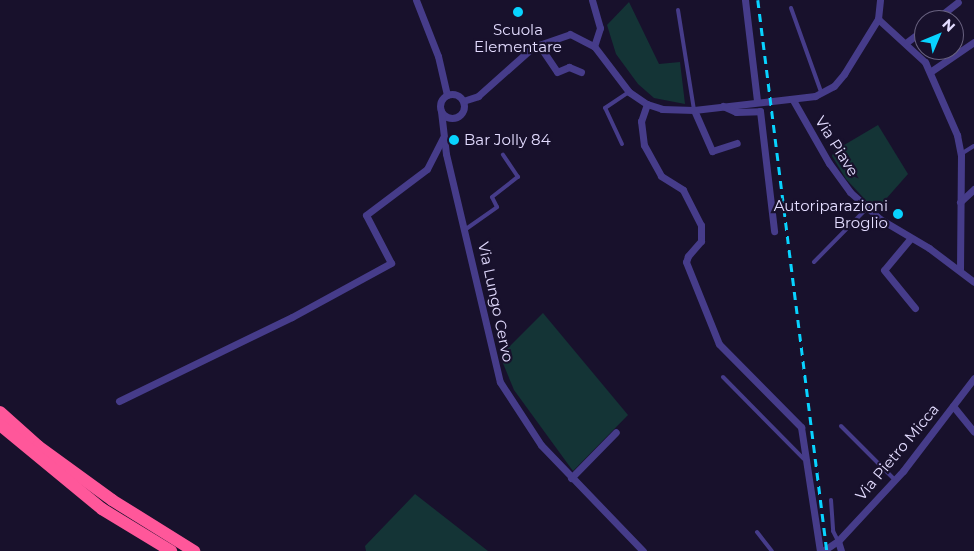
<!DOCTYPE html>
<html>
<head>
<meta charset="utf-8">
<style>
	body { margin:0 }
	#map { position:relative; width:974px; height:551px; overflow:hidden; background:#18112c; font-family:Montserrat,sans-serif }
	div>[style] { position:absolute }
	[style*='--x'] { left:calc(var(--x)*1px); top:calc(var(--y)*1px); width:calc(var(--w)*1px); rotate:calc(var(--a)*1deg) }
	.green>* { inset:0; background:#143436 }
	.lane>* { height:4px; margin:-2px; padding:0 2px; transform-origin:2px; border-radius:2px; background:#463c8a }
	.street>* { height:7px; margin:-3.5px; padding:0 3.5px; transform-origin:3.5px; border-radius:3.5px; background:#463c8a }
	.street>.ring { margin:-3.5px; padding:0; box-sizing:content-box; background:none; border:7px solid #463c8a; border-radius:50% }
	.highway>* { height:12px; margin:-6px; padding:0 6px; transform-origin:6px; border-radius:6px; background:#ff579a }
	.rail>* { height:2.5px; margin-top:-1.25px; transform-origin:0; background:repeating-linear-gradient(90deg,#08d3ff 0 8px,transparent 0 14px) }
	.dots>* { width:14px; height:14px; translate:-50% -50%; box-sizing:border-box; border:2px solid #18112c; border-radius:50% }
	span { translate:-50% -50%; white-space:nowrap; text-align:center; line-height:1.15; -webkit-text-stroke:4.5px #18112c; paint-order:stroke }
	.poi-label { font-size:15px; color:#e3dcff }
	.left { translate:0 -50%; text-align:left }
	.right { translate:-100% -50%; text-align:right }
	.street-label { font-size:15px; color:#e3dcff }
	.north { position:absolute; left:914px; top:10px; width:50px; height:50px; box-sizing:border-box; background:#18112c; border:1px solid #696280; border-radius:50%; rotate:45deg; font-size:14px; font-weight:700; line-height:20px; text-align:center; color:#e3dcff }
	.north::after { content:''; display:block; margin:auto; width:18px; height:22px; background:#08d3ff; clip-path:polygon(50% 0,100% 100%,50% 72%,0 100%) }
</style>
</head>
<body>
<div id="map">
	<div class="green">
		<div style="clip-path:polygon(629px 2px,659px 64px,680px 62px,685px 104px,654px 98px,638px 84px,616px 54px,607px 25px)"></div>
		<div style="clip-path:polygon(878px 125px,908px 174px,878px 208px,873px 208px,846px 179px,832px 156px,834px 151px)"></div>
		<div style="clip-path:polygon(543px 313px,628px 415px,573px 471px,514px 390px,500px 356px)"></div>
		<div style="clip-path:polygon(415px 494px,488px 551px,366px 551px,365px 546px)"></div>
	</div>
	<div class="lane">
		<div style="--x:791;--y:8;--w:89;--a:70.3"></div>
		<div style="--x:678;--y:10;--w:101;--a:80.9"></div>
		<div style="--x:622;--y:144;--w:40;--a:-115"></div>
		<div style="--x:605;--y:108;--w:29;--a:-34"></div>
		<div style="--x:961;--y:154;--w:15;--a:-32"></div>
		<div style="--x:466;--y:229;--w:38;--a:-35"></div>
		<div style="--x:497;--y:207;--w:11;--a:-117"></div>
		<div style="--x:492;--y:197;--w:33;--a:-38"></div>
		<div style="--x:518;--y:177;--w:27;--a:-124"></div>
		<div style="--x:814;--y:262;--w:76;--a:-45.5"></div>
		<div style="--x:723;--y:377;--w:115;--a:45.4"></div>
		<div style="--x:841;--y:426;--w:76;--a:45"></div>
		<div style="--x:831;--y:500;--w:31;--a:86"></div>
		<div style="--x:833;--y:531;--w:11;--a:63"></div>
		<div style="--x:757;--y:532;--w:24;--a:52"></div>
	</div>
	<div class="street">
		<div style="--x:416;--y:0;--w:60;--a:68.6"></div>
		<div style="--x:438;--y:56;--w:40;--a:77"></div>
		<div style="--x:592;--y:0;--w:29;--a:74"></div>
		<div style="--x:600;--y:28;--w:19;--a:108"></div>
		<div style="--x:745;--y:0;--w:102;--a:83.2"></div>
		<div style="--x:878;--y:19;--w:64;--a:42.5"></div>
		<div style="--x:925;--y:62;--w:80;--a:66.3"></div>
		<div style="--x:957;--y:135;--w:20;--a:79"></div>
		<div style="--x:961;--y:155;--w:115;--a:90.5"></div>
		<div style="--x:935;--y:20;--w:29;--a:-38"></div>
		<div style="--x:907;--y:42;--w:21;--a:-37"></div>
		<div style="--x:539;--y:45;--w:32;--a:56"></div>
		<div style="--x:557;--y:72;--w:13;--a:-23"></div>
		<div style="--x:569;--y:67;--w:13;--a:23"></div>
		<div style="--x:930;--y:72;--w:53;--a:-34.3"></div>
		<div class="ring" style="left:440px;top:94px;width:17px;height:17px"></div>
		<div style="--x:793;--y:100;--w:73;--a:60.3"></div>
		<div style="--x:829;--y:163;--w:36;--a:54"></div>
		<div style="--x:850;--y:192;--w:40;--a:42"></div>
		<div style="--x:880;--y:219;--w:57;--a:30.6"></div>
		<div style="--x:929;--y:248;--w:56;--a:37.1"></div>
		<div style="--x:463;--y:101;--w:16;--a:-18"></div>
		<div style="--x:478;--y:96;--w:74;--a:-41.7"></div>
		<div style="--x:533;--y:47;--w:39;--a:-19"></div>
		<div style="--x:570;--y:34;--w:27;--a:27"></div>
		<div style="--x:594;--y:46;--w:58;--a:52.7"></div>
		<div style="--x:629;--y:92;--w:22;--a:34"></div>
		<div style="--x:647;--y:104;--w:16;--a:18"></div>
		<div style="--x:662;--y:109;--w:32;--a:2"></div>
		<div style="--x:694;--y:110;--w:122;--a:-6.6"></div>
		<div style="--x:815;--y:96;--w:21;--a:-28"></div>
		<div style="--x:834;--y:86;--w:16;--a:-50"></div>
		<div style="--x:844;--y:74;--w:65;--a:-58.3"></div>
		<div style="--x:878;--y:19;--w:19;--a:-84"></div>
		<div style="--x:647;--y:104;--w:18;--a:109"></div>
		<div style="--x:641;--y:121;--w:24;--a:83"></div>
		<div style="--x:644;--y:145;--w:35;--a:61"></div>
		<div style="--x:661;--y:176;--w:26;--a:32"></div>
		<div style="--x:683;--y:190;--w:39;--a:63"></div>
		<div style="--x:701;--y:225;--w:16;--a:90"></div>
		<div style="--x:701;--y:241;--w:20;--a:131"></div>
		<div style="--x:688;--y:256;--w:6;--a:108"></div>
		<div style="--x:686;--y:262;--w:88;--a:68.1"></div>
		<div style="--x:719;--y:344;--w:117;--a:45.3"></div>
		<div style="--x:801;--y:427;--w:125;--a:81.3"></div>
		<div style="--x:723;--y:106;--w:14;--a:25"></div>
		<div style="--x:736;--y:112;--w:24;--a:-2"></div>
		<div style="--x:760;--y:111;--w:121;--a:83.3"></div>
		<div style="--x:694;--y:110;--w:45;--a:66.3"></div>
		<div style="--x:712;--y:151;--w:26;--a:-18"></div>
		<div style="--x:441;--y:111;--w:43;--a:83.4"></div>
		<div style="--x:446;--y:154;--w:234;--a:76.7"></div>
		<div style="--x:500;--y:382;--w:75;--a:56.9"></div>
		<div style="--x:541;--y:445;--w:147;--a:46.1"></div>
		<div style="--x:960;--y:202;--w:19;--a:-43"></div>
		<div style="--x:910;--y:239;--w:40;--a:130"></div>
		<div style="--x:884;--y:270;--w:49;--a:50.8"></div>
		<div style="--x:119;--y:401;--w:192;--a:-25.9"></div>
		<div style="--x:292;--y:317;--w:113;--a:-28.6"></div>
		<div style="--x:391;--y:263;--w:54;--a:-117.5"></div>
		<div style="--x:366;--y:215;--w:76;--a:-37"></div>
		<div style="--x:427;--y:169;--w:35;--a:-63"></div>
		<div style="--x:953;--y:406;--w:33;--a:51"></div>
		<div style="--x:571;--y:478;--w:64;--a:-45.6"></div>
		<div style="--x:838;--y:541;--w:10;--a:73"></div>
		<div style="--x:823;--y:551;--w:18;--a:-34"></div>
		<div style="--x:838;--y:541;--w:96;--a:-47.1"></div>
		<div style="--x:903;--y:471;--w:117;--a:-52.6"></div>
	</div>
	<div class="highway">
		<div style="--x:0;--y:412;--w:51;--a:41.8"></div>
		<div style="--x:38;--y:446;--w:92;--a:36.1"></div>
		<div style="--x:112;--y:500;--w:97;--a:31.9"></div>
		<div style="--x:0;--y:425;--w:132;--a:39.5"></div>
		<div style="--x:102;--y:509;--w:81;--a:31.3"></div>
	</div>
	<div class="rail">
		<div style="--x:758;--y:0;--w:555;--a:82.86"></div>
	</div>
	<div class="dots">
		<div style="left:518px;top:12px;background:#08d3ff"></div>
		<div style="left:454px;top:140px;background:#08d3ff"></div>
		<div style="left:898px;top:214px;background:#08d3ff"></div>
	</div>
	<div class="poi-label">
		<span style="left:518px;top:38px">Scuola<br>Elementare</span>
		<span class="left" style="left:464px;top:140px">Bar Jolly 84</span>
		<span class="right" style="left:888px;top:214px">Autoriparazioni<br>Broglio</span>
	</div>
	<div class="street-label">
		<span style="left:837px;top:146px;rotate:58deg">Via Piave</span>
		<span style="left:496px;top:302px;rotate:78deg">Via Lungo Cervo</span>
		<span style="left:897px;top:452px;rotate:-50deg">Via Pietro Micca</span>
	</div>
	<div class="north">N</div>
</div>
</body>
</html>
